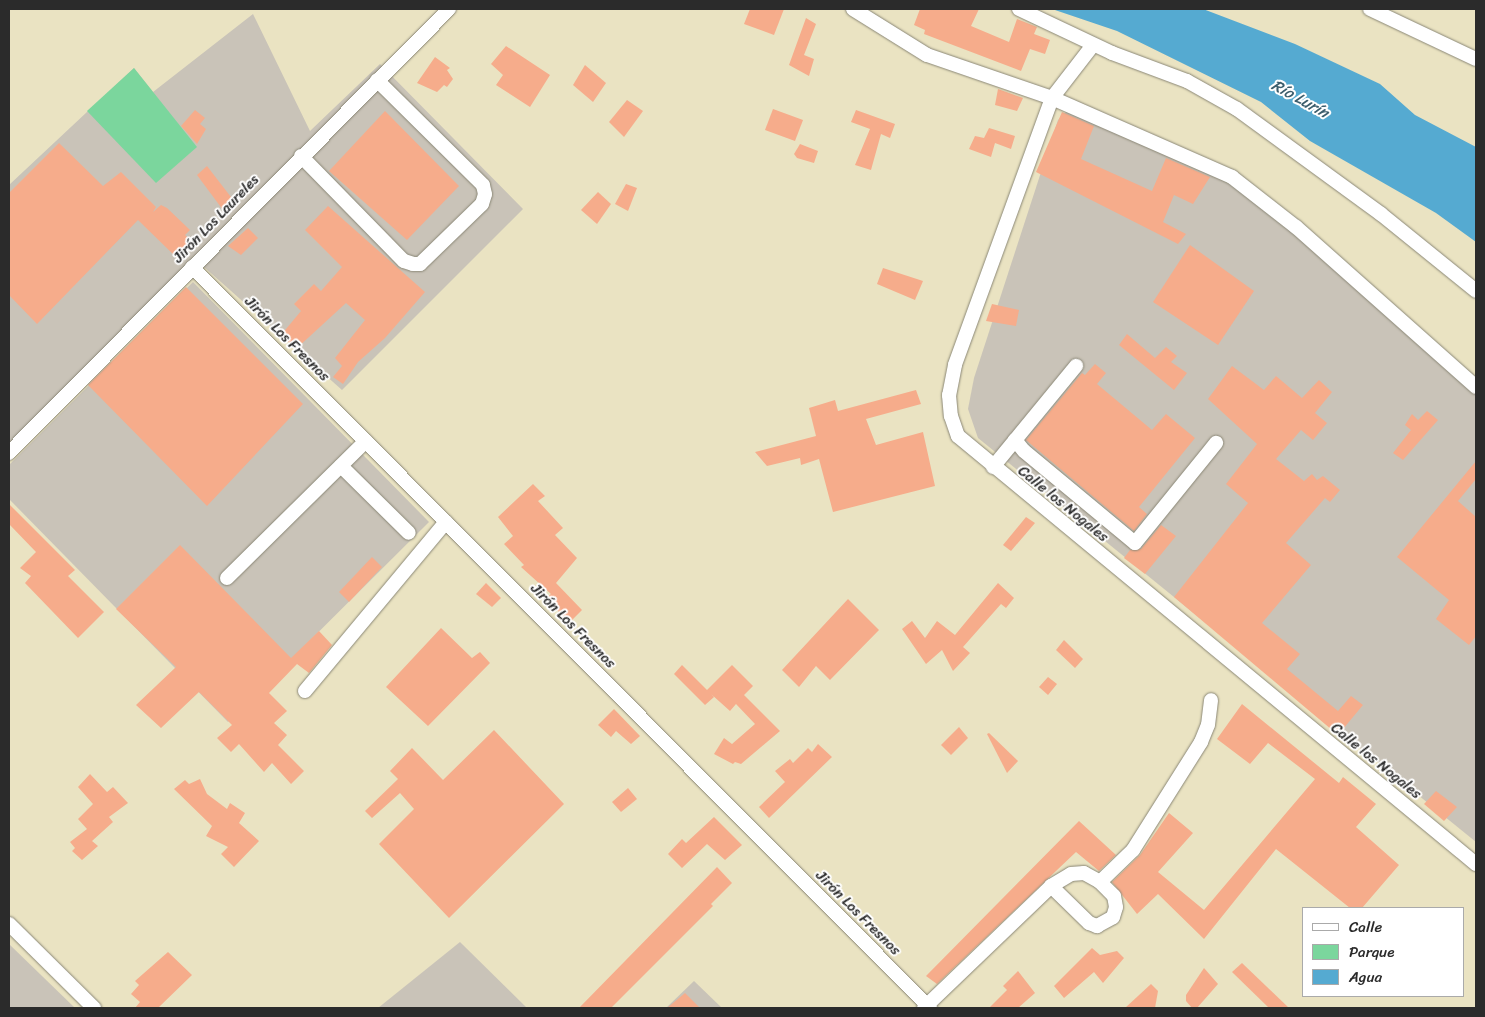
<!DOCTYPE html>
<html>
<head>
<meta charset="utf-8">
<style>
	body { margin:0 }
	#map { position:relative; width:1485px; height:1017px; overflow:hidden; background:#eae3c2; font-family:Sriracha,sans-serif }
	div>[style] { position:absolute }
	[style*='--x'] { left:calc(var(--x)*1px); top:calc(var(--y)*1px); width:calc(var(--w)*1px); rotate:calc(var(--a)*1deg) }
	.industrial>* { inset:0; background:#c9c3b8 }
	.green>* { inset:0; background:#7bd69d }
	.water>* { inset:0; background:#55aad1 }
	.building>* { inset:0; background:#f6ac8b }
	.roads { filter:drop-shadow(0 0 1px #8a8776) drop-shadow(0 0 1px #8a8776) }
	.minor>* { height:14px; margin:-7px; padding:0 7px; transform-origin:7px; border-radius:7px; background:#fff }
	span { translate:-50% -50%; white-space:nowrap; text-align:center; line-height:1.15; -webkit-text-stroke:4px #fff; paint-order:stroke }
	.street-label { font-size:15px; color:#2b2b2b }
	.water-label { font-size:16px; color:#3c5e6d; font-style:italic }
	.frame { position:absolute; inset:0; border:10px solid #2b2b2b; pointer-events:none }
	.legend { position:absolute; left:1302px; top:907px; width:162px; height:90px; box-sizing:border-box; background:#fff; border:1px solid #aaa; margin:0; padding:6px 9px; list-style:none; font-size:15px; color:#2b2b2b }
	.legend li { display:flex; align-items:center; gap:10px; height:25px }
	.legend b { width:25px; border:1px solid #aaa }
</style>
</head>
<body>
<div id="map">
	<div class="industrial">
		<div style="clip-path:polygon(253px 14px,310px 131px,380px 64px,523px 209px,342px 390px,194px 258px,9px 446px,9px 185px,134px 68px,153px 92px)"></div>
		<div style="clip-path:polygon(1072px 106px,1251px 194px,1476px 383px,1476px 842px,978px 438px,968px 409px,974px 378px,1058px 120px)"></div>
		<div style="clip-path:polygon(193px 282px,429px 522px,228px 722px,9px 499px,9px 465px)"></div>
		<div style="clip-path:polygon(460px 942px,527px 1008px,378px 1008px)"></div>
		<div style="clip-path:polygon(9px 944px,75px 1008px,9px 1008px)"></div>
		<div style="clip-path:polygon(694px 981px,722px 1008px,666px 1008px)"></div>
	</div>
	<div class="green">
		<div style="clip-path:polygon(134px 68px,197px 147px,156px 183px,87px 111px)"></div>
	</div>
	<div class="water">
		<div style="clip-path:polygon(1052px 9px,1203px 9px,1295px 44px,1380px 84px,1415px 115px,1476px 147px,1476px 242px,1436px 213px,1310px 141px,1261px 102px,1117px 31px)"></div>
	</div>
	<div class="building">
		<div style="clip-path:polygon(750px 9px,784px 9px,774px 35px,744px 24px)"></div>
		<div style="clip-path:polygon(920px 9px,979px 9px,971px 26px,1009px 42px,1017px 19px,1037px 27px,1034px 34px,1050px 40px,1045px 54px,1030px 49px,1021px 71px,924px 34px,925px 30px,914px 25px)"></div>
		<div style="clip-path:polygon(806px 18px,816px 24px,804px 55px,814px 59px,809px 76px,789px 65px)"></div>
		<div style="clip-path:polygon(506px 46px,550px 75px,530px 107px,496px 85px,503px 75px,491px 64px)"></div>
		<div style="clip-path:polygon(435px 57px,450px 68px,447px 70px,453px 79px,447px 87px,444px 85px,437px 92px,417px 83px)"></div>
		<div style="clip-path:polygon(585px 65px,606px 83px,593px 102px,573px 85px)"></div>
		<div style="clip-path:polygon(998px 89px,1023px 98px,1017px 111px,995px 105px)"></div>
		<div style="clip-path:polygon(627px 100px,643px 111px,624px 137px,609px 122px)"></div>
		<div style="clip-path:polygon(773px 109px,803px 120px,795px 141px,765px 130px)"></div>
		<div style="clip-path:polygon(195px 110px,205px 118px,200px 124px,206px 129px,197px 144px,181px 126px)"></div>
		<div style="clip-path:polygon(856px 110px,895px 124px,890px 138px,881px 134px,871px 170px,855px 165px,870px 129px,851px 122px)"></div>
		<div style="clip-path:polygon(385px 111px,459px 186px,407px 240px,329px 171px)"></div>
		<div style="clip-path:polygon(1062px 112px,1094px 126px,1081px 159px,1152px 191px,1166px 158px,1210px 177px,1193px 204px,1174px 195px,1163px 222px,1186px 234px,1178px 244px,1036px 172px)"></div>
		<div style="clip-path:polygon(989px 128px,1015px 136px,1011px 149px,995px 143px,991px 157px,969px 149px,975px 136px,984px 138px)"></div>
		<div style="clip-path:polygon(59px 143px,103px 186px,121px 172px,156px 207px,153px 212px,161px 205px,167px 208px,190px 230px,185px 235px,194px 243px,177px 258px,138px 220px,37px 324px,9px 295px,9px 193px)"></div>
		<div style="clip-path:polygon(800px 144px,818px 151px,814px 163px,797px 158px,794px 154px)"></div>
		<div style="clip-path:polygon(207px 166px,234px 201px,223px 210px,197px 175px)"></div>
		<div style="clip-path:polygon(626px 184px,637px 188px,628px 211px,615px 204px)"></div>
		<div style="clip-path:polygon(598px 192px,611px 204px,597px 224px,581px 210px)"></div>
		<div style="clip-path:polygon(328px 206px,425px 292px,385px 338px,358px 362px,343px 384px,333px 377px,342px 366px,335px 358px,365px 320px,346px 303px,296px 349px,281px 335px,301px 311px,294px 304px,314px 284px,321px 291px,342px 267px,305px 230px)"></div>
		<div style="clip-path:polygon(248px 228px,258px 238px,241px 255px,228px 246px)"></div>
		<div style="clip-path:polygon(1190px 245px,1254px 291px,1218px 345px,1153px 302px)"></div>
		<div style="clip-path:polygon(883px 268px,923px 281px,915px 300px,877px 284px)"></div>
		<div style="clip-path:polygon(186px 287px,303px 404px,207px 506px,88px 385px)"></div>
		<div style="clip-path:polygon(992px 304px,1019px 310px,1016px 326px,986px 321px)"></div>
		<div style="clip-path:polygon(1127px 334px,1155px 358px,1166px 347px,1177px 356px,1171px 362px,1187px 373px,1174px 390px,1119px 345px)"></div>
		<div style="clip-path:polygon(1095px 364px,1106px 373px,1097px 384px,1152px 430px,1166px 414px,1195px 438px,1139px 507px,1147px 514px,1134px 531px,1026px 440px,1082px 373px,1085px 375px)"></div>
		<div style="clip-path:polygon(1232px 366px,1264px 390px,1276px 376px,1302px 398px,1319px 380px,1332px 392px,1315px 413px,1327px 423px,1313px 440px,1301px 430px,1276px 459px,1304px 481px,1312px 474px,1317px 480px,1323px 476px,1340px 490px,1330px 502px,1325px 498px,1286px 543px,1311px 565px,1262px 623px,1300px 654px,1287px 669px,1338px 711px,1351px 696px,1363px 705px,1338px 735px,1174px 597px,1248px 503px,1226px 484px,1257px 444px,1208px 399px)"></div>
		<div style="clip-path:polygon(916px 390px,921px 404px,866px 419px,876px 445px,923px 432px,935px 486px,833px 512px,819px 459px,801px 465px,800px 458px,767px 466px,755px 452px,816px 436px,809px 408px,835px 400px,838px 411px)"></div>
		<div style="clip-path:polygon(1427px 411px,1438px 420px,1403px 460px,1393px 453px,1411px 430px,1405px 425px,1412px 414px,1418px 420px)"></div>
		<div style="clip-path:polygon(1476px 461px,1476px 479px,1458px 501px,1476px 517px,1476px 636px,1469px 645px,1436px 619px,1449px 600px,1397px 557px)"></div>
		<div style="clip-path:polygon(533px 484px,545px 496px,538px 501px,563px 528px,555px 535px,577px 558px,556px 583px,582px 610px,569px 623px,546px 598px,551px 594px,521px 567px,524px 565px,504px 544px,513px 536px,498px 517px)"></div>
		<div style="clip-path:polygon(9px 504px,75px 570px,68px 576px,104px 612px,78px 638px,25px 583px,31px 576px,20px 568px,36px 552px,9px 524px)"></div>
		<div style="clip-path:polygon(1026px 517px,1035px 523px,1011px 551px,1003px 545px)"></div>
		<div style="clip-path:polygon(1161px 525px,1176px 536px,1145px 574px,1124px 558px,1130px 550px,1141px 549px)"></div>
		<div style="clip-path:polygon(180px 545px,291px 658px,319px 631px,332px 645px,309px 673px,297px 664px,269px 693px,287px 711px,274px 723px,287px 735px,278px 745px,304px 771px,291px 784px,272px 763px,264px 772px,239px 744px,231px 752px,217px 738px,232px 725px,199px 692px,161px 728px,136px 705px,176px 667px,116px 609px)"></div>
		<div style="clip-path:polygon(372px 557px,382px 567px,349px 602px,339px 592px)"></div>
		<div style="clip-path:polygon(486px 583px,501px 598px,492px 607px,476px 594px)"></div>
		<div style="clip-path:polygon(998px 583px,1014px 598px,1006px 608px,1001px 604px,963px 647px,970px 653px,953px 671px,942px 650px,926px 664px,902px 629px,912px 621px,925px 638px,937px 621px,955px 635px)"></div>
		<div style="clip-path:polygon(848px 599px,879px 630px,830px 680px,816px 666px,799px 687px,782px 670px)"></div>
		<div style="clip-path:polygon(441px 628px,472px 658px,480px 652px,490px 663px,428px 726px,386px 687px)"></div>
		<div style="clip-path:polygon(1064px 640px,1083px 659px,1075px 668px,1056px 650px)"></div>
		<div style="clip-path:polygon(682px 665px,707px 690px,732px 665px,753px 686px,744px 695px,780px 731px,741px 764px,735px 762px,733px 764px,714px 754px,724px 738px,732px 744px,755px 724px,736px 704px,730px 711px,711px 694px,714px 697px,705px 705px,674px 674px)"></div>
		<div style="clip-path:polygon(1048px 677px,1057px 684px,1048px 695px,1039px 687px)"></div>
		<div style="clip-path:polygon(1242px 704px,1339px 783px,1343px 777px,1376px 804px,1356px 827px,1399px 865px,1362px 908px,1350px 908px,1276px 849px,1204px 939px,1158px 894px,1137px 914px,1112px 882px,1140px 855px,1169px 813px,1193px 833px,1158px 872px,1204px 910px,1315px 779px,1268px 743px,1250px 764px,1217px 739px)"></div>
		<div style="clip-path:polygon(614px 709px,640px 736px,631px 744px,616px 731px,611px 737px,598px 725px)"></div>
		<div style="clip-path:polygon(959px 727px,968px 738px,951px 755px,941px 745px)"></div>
		<div style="clip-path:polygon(494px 730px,564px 804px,449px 918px,379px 844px,414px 809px,400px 793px,372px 818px,365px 811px,398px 779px,390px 771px,412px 748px,443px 780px)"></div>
		<div style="clip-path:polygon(989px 733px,1018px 761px,1007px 773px,987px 734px)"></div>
		<div style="clip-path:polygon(818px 744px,832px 757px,769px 818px,759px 807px,785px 782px,775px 771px,790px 759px,793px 763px,808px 748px,812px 752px)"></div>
		<div style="clip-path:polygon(90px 774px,107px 792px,113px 787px,128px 803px,109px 817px,113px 822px,92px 841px,98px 846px,82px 860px,72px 851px,75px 848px,70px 842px,87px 829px,78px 819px,93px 804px,78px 787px)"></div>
		<div style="clip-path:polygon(200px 779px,207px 794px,227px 809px,230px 803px,245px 813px,239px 823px,259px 841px,234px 867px,221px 854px,228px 847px,206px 836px,212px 826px,174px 789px,185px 780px,189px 784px)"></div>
		<div style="clip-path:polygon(628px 788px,637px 799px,621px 812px,612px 802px)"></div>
		<div style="clip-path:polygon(1436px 791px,1457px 807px,1444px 821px,1424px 804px)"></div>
		<div style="clip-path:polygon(714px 817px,742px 845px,725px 860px,707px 844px,682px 868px,668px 854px,682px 839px,686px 843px)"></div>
		<div style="clip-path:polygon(1079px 821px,1116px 855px,1099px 871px,1076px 852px,937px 984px,926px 976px)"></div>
		<div style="clip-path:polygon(717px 867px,732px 883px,711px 904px,713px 906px,611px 1008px,579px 1008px)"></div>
		<div style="clip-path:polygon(1092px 948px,1100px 955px,1117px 951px,1124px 958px,1103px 983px,1094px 972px,1064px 998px,1054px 986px)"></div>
		<div style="clip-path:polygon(168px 952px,192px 975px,158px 1008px,135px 1008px,140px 1002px,131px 994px,139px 985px,135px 981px)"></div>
		<div style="clip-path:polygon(1242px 963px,1289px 1008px,1269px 1008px,1232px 972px)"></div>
		<div style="clip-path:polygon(1204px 968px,1218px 984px,1197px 1008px,1192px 1008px,1186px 1001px,1186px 995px)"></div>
		<div style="clip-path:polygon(1018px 971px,1035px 993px,1018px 1008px,989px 1008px,1007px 990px,1003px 986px)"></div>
		<div style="clip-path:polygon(1151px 984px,1158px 991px,1155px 1008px,1125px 1008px)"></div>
		<div style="clip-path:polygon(685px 993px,700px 1008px,667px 1008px)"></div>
	</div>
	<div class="roads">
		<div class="minor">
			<div style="--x:853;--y:9;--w:87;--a:31.9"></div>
			<div style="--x:927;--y:55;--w:132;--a:19"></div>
			<div style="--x:1052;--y:98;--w:197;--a:23.7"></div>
			<div style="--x:1232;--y:177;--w:81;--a:38"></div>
			<div style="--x:1296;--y:227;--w:241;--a:41.6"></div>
			<div style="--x:1019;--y:9;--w:103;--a:25.3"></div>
			<div style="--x:1112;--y:53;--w:80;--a:20.5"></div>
			<div style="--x:1187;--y:81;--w:57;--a:29.2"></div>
			<div style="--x:1237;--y:109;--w:178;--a:36.1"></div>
			<div style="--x:1381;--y:214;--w:122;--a:39"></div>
			<div style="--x:1370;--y:9;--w:117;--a:25.3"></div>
			<div style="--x:1093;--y:45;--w:67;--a:127.7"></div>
			<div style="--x:1052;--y:98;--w:284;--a:110"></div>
			<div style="--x:955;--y:365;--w:31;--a:101"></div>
			<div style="--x:949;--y:395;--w:21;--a:85"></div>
			<div style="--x:951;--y:416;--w:21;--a:71"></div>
			<div style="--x:958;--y:436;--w:672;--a:39.57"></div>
			<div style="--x:301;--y:156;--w:147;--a:45.6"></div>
			<div style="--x:404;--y:261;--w:9;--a:18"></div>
			<div style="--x:413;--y:264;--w:7;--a:0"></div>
			<div style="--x:420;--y:264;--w:86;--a:-44.1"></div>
			<div style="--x:482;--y:204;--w:10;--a:-73"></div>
			<div style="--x:485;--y:194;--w:9;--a:-103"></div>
			<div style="--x:483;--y:185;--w:149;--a:-135.3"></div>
			<div style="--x:192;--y:267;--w:1046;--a:45.12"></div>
			<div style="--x:1015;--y:440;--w:14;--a:51"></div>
			<div style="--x:1024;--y:451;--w:144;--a:39.7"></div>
			<div style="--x:1135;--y:543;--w:129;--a:-51"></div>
			<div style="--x:9;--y:453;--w:625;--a:-45.26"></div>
			<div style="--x:341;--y:466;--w:95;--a:44.6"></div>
			<div style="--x:993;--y:467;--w:131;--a:-50.6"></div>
			<div style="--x:227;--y:578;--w:195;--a:-44.6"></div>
			<div style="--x:305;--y:691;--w:220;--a:-50.2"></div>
			<div style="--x:1051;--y:886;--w:23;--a:-31"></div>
			<div style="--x:1071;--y:874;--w:13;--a:-4"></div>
			<div style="--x:1084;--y:873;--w:18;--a:29"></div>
			<div style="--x:9;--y:924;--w:120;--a:44.7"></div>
			<div style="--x:924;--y:1008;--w:176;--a:-43.8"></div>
			<div style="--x:1051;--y:886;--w:53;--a:44.2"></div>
			<div style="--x:1089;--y:923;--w:9;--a:21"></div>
			<div style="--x:1097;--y:926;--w:18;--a:-29"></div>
			<div style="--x:1113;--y:917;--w:10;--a:-73"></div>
			<div style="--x:1116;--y:907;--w:11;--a:-100"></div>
			<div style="--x:1114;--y:896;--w:20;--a:-135"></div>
			<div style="--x:1100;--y:882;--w:46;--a:-44.1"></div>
			<div style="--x:1133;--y:850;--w:128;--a:-57.8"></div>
			<div style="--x:1201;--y:742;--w:18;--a:-68"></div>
			<div style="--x:1208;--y:725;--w:25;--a:-83"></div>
		</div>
	</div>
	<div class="street-label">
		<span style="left:216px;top:219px;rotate:-46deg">Jirón Los Laureles</span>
		<span style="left:287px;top:339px;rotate:45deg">Jirón Los Fresnos</span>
		<span style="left:1063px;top:504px;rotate:39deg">Calle los Nogales</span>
		<span style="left:573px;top:626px;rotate:45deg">Jirón Los Fresnos</span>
		<span style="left:1376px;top:761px;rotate:39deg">Calle los Nogales</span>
		<span style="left:858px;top:913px;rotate:45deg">Jirón Los Fresnos</span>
	</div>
	<div class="water-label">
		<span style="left:1300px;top:99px;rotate:29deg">Río Lurín</span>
	</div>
	<div class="frame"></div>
	<ul class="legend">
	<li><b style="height:6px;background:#fff"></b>Calle</li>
	<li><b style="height:14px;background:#7bd69d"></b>Parque</li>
	<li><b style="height:14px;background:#55aad1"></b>Agua</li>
	</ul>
</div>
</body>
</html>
